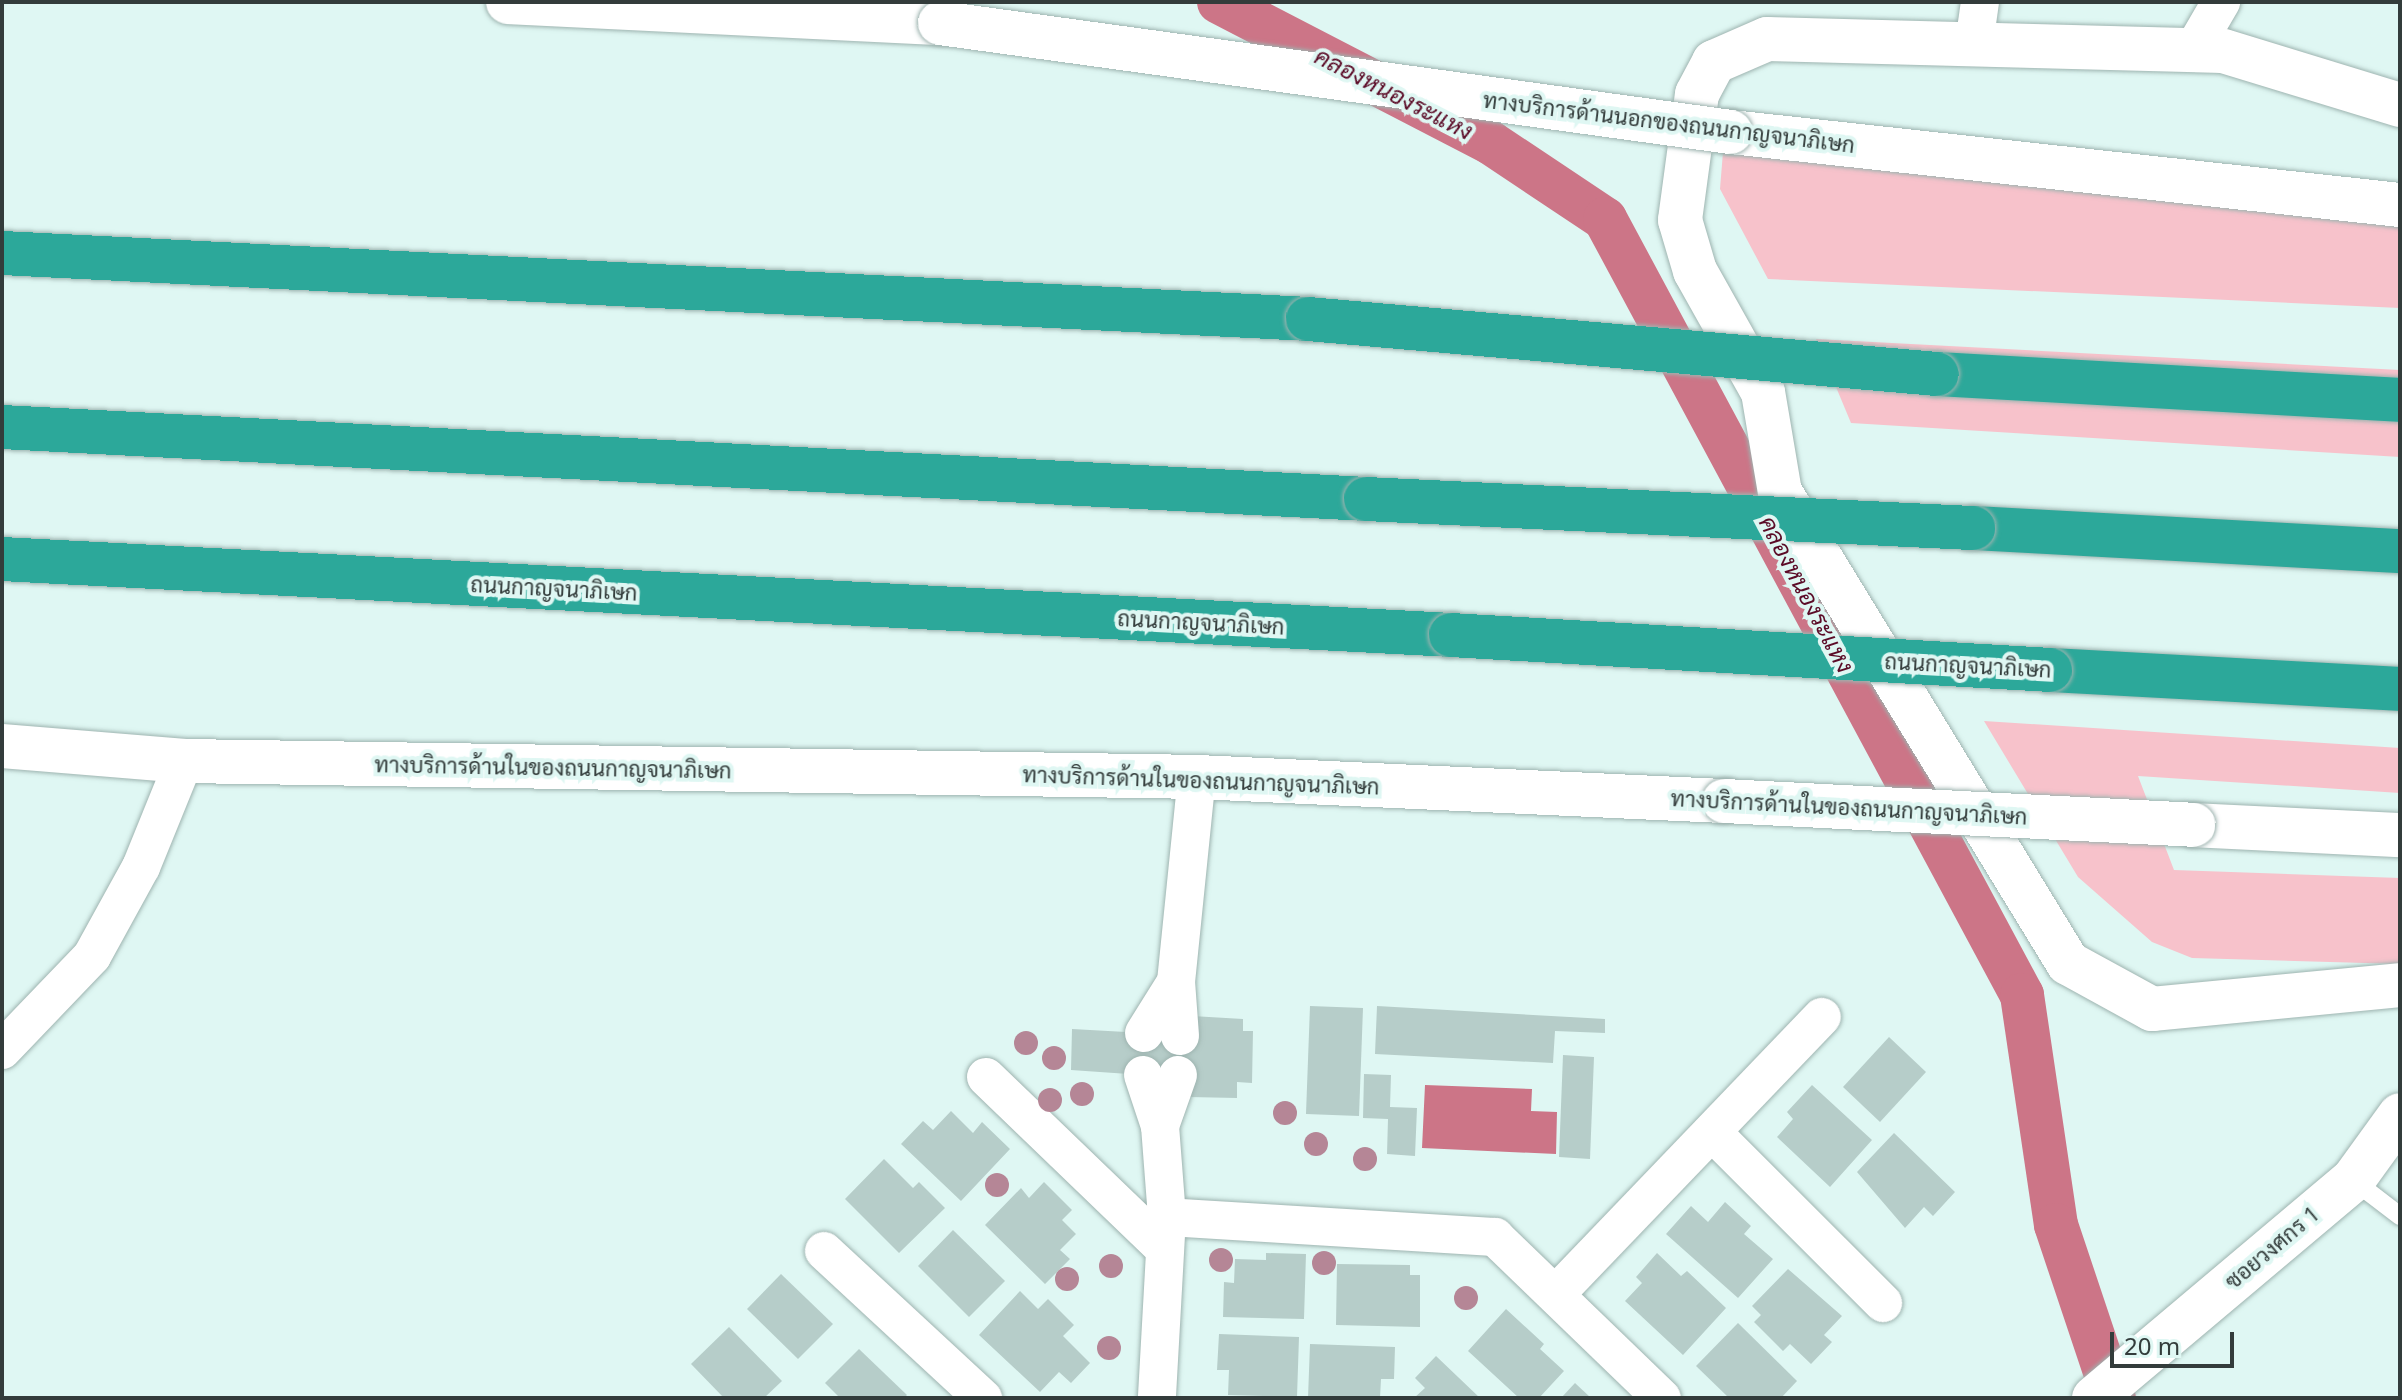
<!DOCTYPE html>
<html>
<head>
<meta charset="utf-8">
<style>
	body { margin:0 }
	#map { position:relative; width:2402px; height:1400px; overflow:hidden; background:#dff7f3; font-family:"Noto Sans",Sarabun,sans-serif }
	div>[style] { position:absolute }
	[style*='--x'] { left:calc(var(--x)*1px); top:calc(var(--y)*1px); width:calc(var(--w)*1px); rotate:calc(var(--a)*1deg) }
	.green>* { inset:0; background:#f7c2cb }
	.water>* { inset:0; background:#cc7587 }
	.canal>* { height:44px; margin:-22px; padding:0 22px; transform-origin:22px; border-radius:22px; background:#cc7587 }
	.building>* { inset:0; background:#b6cdc9 }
	.roads { filter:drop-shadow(0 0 2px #9eb4b0) drop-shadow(0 0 2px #9eb4b0) }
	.service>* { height:18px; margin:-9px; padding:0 9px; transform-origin:9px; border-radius:9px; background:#fff }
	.minor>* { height:38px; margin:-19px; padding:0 19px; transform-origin:19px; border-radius:19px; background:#fff }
	.tertiary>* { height:44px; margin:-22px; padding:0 22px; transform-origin:22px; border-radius:22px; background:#fff }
	.secondary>* { height:44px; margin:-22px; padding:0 22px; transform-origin:22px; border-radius:22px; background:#fff }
	.motorway>* { height:44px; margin:-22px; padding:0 22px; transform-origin:22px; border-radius:22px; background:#2ca89a }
	.bridges { filter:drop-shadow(0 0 2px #9eb4b0) drop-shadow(0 0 2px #9eb4b0) }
	.secondary-bridge>* { height:44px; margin:-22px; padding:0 22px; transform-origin:22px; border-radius:22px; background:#fff }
	.motorway-bridge>* { height:44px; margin:-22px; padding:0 22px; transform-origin:22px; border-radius:22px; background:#2ca89a }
	.trees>* { width:24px; height:24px; margin:-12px; border-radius:50%; background:#b58696 }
	span { translate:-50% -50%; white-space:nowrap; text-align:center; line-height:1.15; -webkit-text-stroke:8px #dff7f3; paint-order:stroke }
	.street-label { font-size:22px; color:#333c3b }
	.water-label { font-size:24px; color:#5b0b27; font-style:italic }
	.frame { position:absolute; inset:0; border:4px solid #333c3b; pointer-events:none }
	.scale { position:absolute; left:2110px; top:1332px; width:124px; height:36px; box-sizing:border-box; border:4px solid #333c3b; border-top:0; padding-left:10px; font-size:24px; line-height:28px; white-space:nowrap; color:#333c3b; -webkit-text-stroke:6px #dff7f3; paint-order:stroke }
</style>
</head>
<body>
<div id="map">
	<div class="green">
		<div style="clip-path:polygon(1723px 152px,2400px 227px,2400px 308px,1768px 279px,1720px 189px)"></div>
		<div style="clip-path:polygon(1816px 339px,2400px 370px,2400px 457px,1851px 423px)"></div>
		<div style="clip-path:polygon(1984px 721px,2400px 748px,2400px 793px,2138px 776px,2174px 870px,2400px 878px,2400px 964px,2192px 958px,2152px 942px,2078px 877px)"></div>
	</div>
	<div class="water">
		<div style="clip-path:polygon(1425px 1085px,1532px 1089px,1531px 1111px,1557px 1112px,1556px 1154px,1422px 1148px)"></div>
	</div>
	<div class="canal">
		<div style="--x:1219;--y:2;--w:306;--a:27.4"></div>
		<div style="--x:1491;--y:143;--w:137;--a:33.7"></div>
		<div style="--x:1605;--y:219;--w:881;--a:61.75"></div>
		<div style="--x:2022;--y:995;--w:232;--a:81.6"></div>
		<div style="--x:2056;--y:1225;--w:182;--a:71.5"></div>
	</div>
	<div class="building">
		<div style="clip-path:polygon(1310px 1006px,1363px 1008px,1359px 1116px,1306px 1114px)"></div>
		<div style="clip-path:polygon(1377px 1006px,1605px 1019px,1605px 1033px,1555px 1031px,1553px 1063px,1375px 1054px)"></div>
		<div style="clip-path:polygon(1192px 1016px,1243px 1019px,1243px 1031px,1253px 1031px,1252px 1083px,1237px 1082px,1237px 1098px,1189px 1097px,1143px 1075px,1071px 1070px,1072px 1029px,1144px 1033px)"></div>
		<div style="clip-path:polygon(1889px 1037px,1926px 1072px,1880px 1122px,1843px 1087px)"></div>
		<div style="clip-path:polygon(1563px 1055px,1594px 1057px,1590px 1159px,1559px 1157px)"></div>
		<div style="clip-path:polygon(1364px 1074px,1391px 1075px,1390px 1107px,1417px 1108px,1415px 1156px,1387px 1154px,1388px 1119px,1363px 1118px)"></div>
		<div style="clip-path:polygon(1812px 1085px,1872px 1140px,1830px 1187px,1777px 1137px,1793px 1119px,1787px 1112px)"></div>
		<div style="clip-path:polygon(951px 1111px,973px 1133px,982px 1122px,1010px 1149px,961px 1201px,901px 1144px,923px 1121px,933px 1130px)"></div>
		<div style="clip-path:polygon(1894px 1133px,1955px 1192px,1933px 1216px,1924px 1207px,1905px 1228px,1857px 1172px)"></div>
		<div style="clip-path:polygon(884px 1159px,913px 1188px,919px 1182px,945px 1208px,899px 1253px,845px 1199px)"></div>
		<div style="clip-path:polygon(1044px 1182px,1072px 1210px,1062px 1220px,1076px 1234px,1060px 1250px,1070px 1259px,1045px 1284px,985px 1225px,1021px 1188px,1029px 1198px)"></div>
		<div style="clip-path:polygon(1725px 1202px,1751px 1226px,1744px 1234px,1773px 1259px,1738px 1298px,1666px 1234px,1691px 1206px,1708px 1222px)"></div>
		<div style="clip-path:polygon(953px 1230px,1005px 1281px,969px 1317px,918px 1266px)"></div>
		<div style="clip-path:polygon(1266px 1253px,1306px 1254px,1304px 1319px,1223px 1317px,1224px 1282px,1234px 1283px,1235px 1259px,1266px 1260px)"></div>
		<div style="clip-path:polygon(1657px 1253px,1681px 1276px,1687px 1271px,1726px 1308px,1683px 1355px,1625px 1301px,1642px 1283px,1636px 1277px)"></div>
		<div style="clip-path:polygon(1337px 1264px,1410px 1265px,1410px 1275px,1420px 1275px,1420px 1327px,1336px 1325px)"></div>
		<div style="clip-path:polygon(1788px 1269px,1842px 1316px,1824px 1335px,1832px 1342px,1811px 1364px,1790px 1344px,1783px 1351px,1754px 1322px,1761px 1315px,1752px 1306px)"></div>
		<div style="clip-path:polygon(781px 1274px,833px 1324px,798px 1359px,747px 1309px)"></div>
		<div style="clip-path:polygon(1020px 1291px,1038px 1309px,1048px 1299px,1074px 1325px,1063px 1336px,1090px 1363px,1071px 1383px,1059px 1372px,1040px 1392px,979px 1335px)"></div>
		<div style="clip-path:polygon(1506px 1309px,1544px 1344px,1540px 1349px,1564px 1371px,1539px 1398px,1519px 1398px,1468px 1351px)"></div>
		<div style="clip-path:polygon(1738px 1323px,1797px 1381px,1781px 1398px,1729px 1398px,1696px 1366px)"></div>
		<div style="clip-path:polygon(729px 1327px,782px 1381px,764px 1398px,724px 1398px,691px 1364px)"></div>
		<div style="clip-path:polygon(1219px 1334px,1299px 1337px,1297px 1397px,1228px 1395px,1229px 1370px,1217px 1370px)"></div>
		<div style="clip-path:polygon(1310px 1344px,1395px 1347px,1394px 1379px,1381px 1379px,1380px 1398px,1308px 1398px)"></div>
		<div style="clip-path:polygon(859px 1349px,907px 1395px,904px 1398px,840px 1398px,825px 1383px)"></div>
		<div style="clip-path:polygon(1436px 1356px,1480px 1398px,1414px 1398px,1425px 1388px,1415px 1378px)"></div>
		<div style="clip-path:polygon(1575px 1383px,1591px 1398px,1561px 1398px)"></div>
	</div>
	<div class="roads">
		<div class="service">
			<div style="--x:2353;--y:1180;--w:59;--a:37.5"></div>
		</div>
		<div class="minor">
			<div style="--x:1974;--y:44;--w:42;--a:-81.9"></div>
			<div style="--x:2193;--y:50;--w:56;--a:-59.7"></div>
			<div style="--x:1144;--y:1033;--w:60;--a:-57.9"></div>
			<div style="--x:1180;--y:1036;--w:54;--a:-94.2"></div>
			<div style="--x:1176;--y:982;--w:206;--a:-84.2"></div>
			<div style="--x:2;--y:1050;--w:130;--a:-46.2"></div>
			<div style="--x:92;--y:956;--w:102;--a:-61.2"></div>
			<div style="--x:141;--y:867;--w:114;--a:-67.9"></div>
			<div style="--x:1143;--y:1075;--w:54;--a:71.6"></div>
			<div style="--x:1160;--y:1126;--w:91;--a:85.6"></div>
			<div style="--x:1167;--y:1217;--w:181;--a:93.2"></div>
			<div style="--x:986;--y:1077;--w:248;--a:43.9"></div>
			<div style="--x:1160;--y:1126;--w:54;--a:-70.6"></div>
			<div style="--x:1712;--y:1132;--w:242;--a:45"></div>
			<div style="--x:1167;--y:1217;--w:329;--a:3.5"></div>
			<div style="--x:1495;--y:1237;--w:232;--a:44"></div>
			<div style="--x:824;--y:1251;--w:217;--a:42.8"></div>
			<div style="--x:1556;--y:1294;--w:384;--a:-46.2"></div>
		</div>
		<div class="tertiary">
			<div style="--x:2094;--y:1398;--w:339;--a:-40.1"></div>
			<div style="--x:2353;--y:1180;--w:80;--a:-54.1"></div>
		</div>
		<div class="secondary">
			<div style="--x:508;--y:2;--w:433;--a:2.8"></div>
			<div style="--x:2400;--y:105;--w:185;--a:-163"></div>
			<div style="--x:2223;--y:51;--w:456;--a:-178.5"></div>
			<div style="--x:1767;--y:39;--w:58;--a:156.5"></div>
			<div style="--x:1714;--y:62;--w:36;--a:118"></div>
			<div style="--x:1697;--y:94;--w:127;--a:97.7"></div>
			<div style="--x:1680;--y:220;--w:53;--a:73.6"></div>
			<div style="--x:1695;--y:271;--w:139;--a:60.7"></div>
			<div style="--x:1763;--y:392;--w:101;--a:80.4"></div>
			<div style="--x:1780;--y:492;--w:552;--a:58.56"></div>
			<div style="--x:2068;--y:963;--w:96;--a:28.7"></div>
			<div style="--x:2152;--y:1009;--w:249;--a:-5.5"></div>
			<div style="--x:1731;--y:132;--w:673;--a:6.23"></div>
			<div style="--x:2;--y:746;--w:183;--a:4.7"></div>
			<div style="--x:184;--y:761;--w:1013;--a:0.9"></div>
			<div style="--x:1197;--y:777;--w:528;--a:2.61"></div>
			<div style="--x:2193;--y:825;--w:207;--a:2.8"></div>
		</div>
		<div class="motorway">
			<div style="--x:2;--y:253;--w:1308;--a:2.89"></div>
			<div style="--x:1937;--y:374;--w:464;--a:3.2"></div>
			<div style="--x:2;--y:427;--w:1366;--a:3.02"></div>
			<div style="--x:1973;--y:528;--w:428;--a:3.1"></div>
			<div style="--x:2;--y:559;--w:1451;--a:3"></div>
			<div style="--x:2050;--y:670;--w:351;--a:3.1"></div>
		</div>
	</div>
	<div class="bridges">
		<div class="secondary-bridge">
			<div style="--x:940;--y:23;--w:798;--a:7.85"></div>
			<div style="--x:1724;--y:801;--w:470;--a:2.9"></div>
		</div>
		<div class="motorway-bridge">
			<div style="--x:1308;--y:319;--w:631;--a:5"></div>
			<div style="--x:1366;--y:499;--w:608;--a:2.74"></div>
			<div style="--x:1451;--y:635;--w:600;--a:3.34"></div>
		</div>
	</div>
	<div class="trees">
		<div style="left:1026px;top:1043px"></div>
		<div style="left:1054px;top:1058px"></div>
		<div style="left:1082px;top:1094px"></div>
		<div style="left:1050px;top:1100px"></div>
		<div style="left:1285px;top:1113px"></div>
		<div style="left:1316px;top:1144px"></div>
		<div style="left:1365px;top:1159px"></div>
		<div style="left:997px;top:1185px"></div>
		<div style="left:1221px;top:1260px"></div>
		<div style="left:1324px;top:1263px"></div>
		<div style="left:1111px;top:1266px"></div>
		<div style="left:1067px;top:1279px"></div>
		<div style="left:1466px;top:1298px"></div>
		<div style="left:1109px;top:1348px"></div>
	</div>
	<div class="street-label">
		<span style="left:1669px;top:122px;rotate:7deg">ทางบริการด้านนอกของถนนกาญจนาภิเษก</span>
		<span style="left:554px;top:588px;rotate:3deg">ถนนกาญจนาภิเษก</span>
		<span style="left:1201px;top:622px;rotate:3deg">ถนนกาญจนาภิเษก</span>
		<span style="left:1968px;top:665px;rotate:3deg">ถนนกาญจนาภิเษก</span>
		<span style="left:553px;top:767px;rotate:1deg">ทางบริการด้านในของถนนกาญจนาภิเษก</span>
		<span style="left:1201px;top:780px;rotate:2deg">ทางบริการด้านในของถนนกาญจนาภิเษก</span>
		<span style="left:1849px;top:807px;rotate:3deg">ทางบริการด้านในของถนนกาญจนาภิเษก</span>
		<span style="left:2272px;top:1247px;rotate:-40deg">ซอยวงศกร 1</span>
	</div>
	<div class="water-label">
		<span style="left:1394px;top:93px;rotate:27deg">คลองหนองระแหง</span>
		<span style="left:1807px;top:594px;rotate:62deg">คลองหนองระแหง</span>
	</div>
	<div class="frame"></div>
	<div class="scale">20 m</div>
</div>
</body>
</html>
